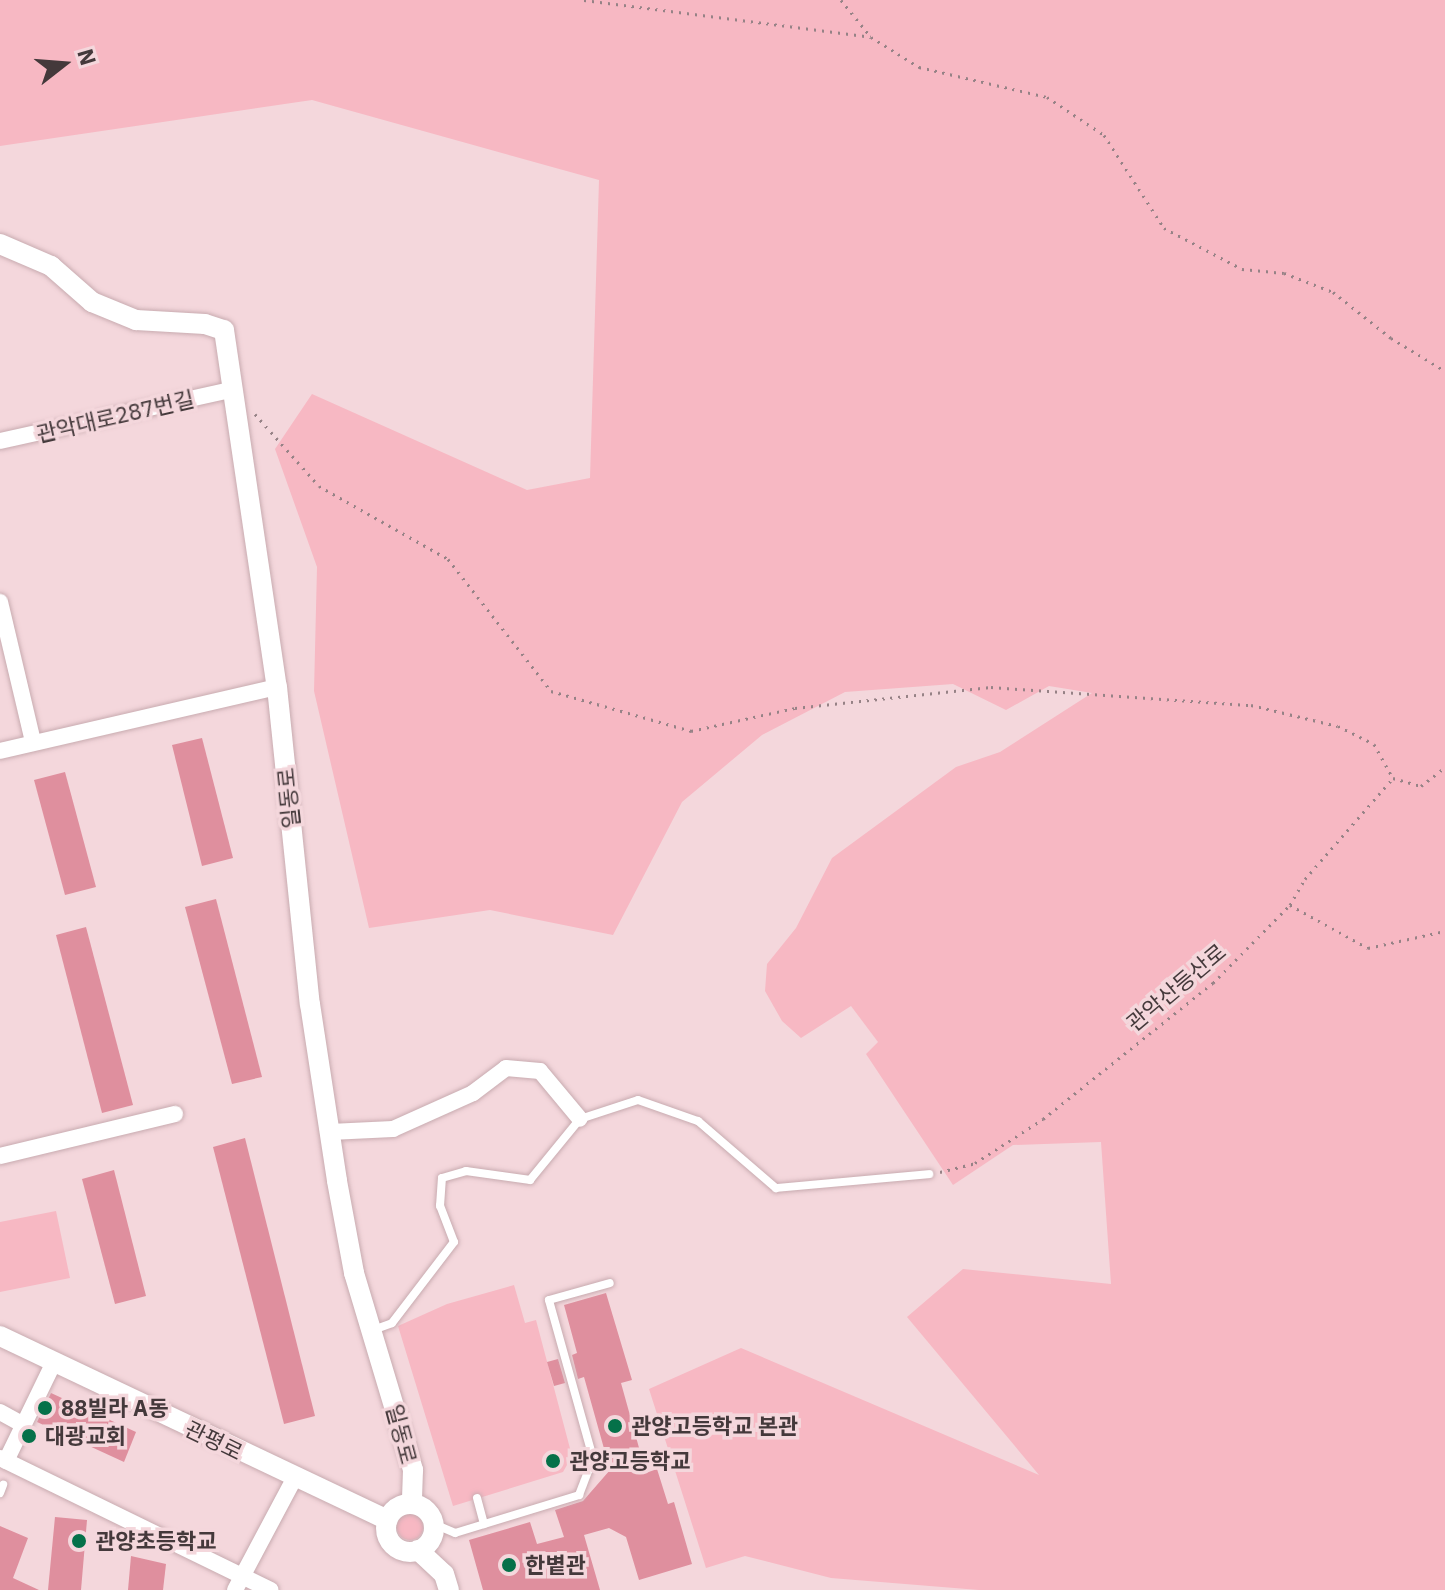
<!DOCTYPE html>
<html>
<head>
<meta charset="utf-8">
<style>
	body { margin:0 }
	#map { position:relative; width:1445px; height:1590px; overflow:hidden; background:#f4d7dc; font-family:"IBM Plex Sans","Noto Sans KR",sans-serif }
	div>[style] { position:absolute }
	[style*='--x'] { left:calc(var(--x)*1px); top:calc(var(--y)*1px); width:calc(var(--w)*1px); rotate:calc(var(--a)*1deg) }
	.green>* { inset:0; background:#f7b8c3 }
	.round { border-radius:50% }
	.building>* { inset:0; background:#df8f9e }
	.path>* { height:3px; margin-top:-1.5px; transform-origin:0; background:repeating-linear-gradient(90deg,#968286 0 2px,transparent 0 8px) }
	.roads { filter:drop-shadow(0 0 2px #c8abb0) drop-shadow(0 0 2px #c8abb0) }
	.service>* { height:8px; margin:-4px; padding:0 4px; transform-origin:4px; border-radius:4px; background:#fff }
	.minor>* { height:16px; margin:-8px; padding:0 8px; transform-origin:8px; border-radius:8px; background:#fff }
	.tertiary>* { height:20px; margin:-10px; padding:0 10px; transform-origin:10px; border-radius:10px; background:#fff }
	.tertiary>.ring { margin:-10px; padding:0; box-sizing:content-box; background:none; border:20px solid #fff; border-radius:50% }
	.dots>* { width:22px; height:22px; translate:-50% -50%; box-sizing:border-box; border:4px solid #f4d7dc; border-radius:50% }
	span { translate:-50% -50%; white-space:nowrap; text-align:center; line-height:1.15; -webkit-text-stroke:7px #f4d7dc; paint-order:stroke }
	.street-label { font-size:22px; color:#44393b }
	.poi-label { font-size:22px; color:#44393b; font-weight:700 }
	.left { translate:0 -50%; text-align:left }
	.north { position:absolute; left:24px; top:24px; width:80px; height:80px; -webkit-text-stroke:6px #f4d7dc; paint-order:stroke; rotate:73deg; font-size:22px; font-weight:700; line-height:32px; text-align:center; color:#44393b }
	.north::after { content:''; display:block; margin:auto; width:28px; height:36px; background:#44393b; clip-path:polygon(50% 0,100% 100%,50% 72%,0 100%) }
</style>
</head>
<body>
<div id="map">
	<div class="green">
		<div style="clip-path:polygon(0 0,1445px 0,1445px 1590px,979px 1590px,831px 1578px,745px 1556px,706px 1568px,649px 1389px,741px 1348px,1039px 1475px,907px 1317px,963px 1269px,1111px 1284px,1101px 1142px,1013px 1145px,953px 1185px,866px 1054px,878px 1042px,851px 1006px,801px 1038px,782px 1021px,765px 991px,767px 964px,796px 928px,832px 858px,956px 767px,1000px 752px,1092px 693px,1049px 686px,1006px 710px,953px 684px,845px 692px,762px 735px,682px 802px,613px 935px,490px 910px,369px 928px,314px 691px,317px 567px,275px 449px,312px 394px,527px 490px,590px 478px,599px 180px,312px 100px,0 146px)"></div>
		<div style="clip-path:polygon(56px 1211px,70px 1278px,0 1292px,0 1222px)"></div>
		<div style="clip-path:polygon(514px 1285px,525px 1323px,536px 1320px,572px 1456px,563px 1472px,453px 1506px,398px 1326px,447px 1304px)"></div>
		<div class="round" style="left:397px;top:1514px;width:26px;height:26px"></div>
	</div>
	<div class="building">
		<div style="clip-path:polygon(202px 738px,233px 858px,202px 866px,172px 745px)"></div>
		<div style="clip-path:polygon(65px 772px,96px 887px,65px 895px,34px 780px)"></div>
		<div style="clip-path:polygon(216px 899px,262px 1077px,232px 1084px,185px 907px)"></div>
		<div style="clip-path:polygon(86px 927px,133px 1105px,102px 1113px,56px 935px)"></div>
		<div style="clip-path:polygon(245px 1138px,315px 1416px,284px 1424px,213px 1147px)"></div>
		<div style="clip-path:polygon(114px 1170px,146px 1296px,115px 1304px,82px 1179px)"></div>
		<div style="clip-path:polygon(606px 1293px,632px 1380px,621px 1383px,646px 1473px,657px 1469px,668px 1504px,674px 1502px,692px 1564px,639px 1580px,626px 1537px,609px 1528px,584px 1535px,600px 1590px,483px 1590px,469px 1540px,530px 1522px,537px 1544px,564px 1537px,555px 1510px,583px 1501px,610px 1470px,584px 1377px,578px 1379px,572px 1355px,577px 1353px,564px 1305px)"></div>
		<div style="clip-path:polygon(558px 1359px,565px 1383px,554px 1386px,547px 1362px)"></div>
		<div style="clip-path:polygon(51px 1393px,136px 1432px,124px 1462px,37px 1422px)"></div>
		<div style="clip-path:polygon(55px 1517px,87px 1520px,81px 1590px,48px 1590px)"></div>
		<div style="clip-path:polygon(0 1526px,28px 1538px,13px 1578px,39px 1590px,0 1590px)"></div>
		<div style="clip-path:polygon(131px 1556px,166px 1564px,163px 1590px,128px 1590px)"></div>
	</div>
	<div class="path">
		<div style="--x:584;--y:0;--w:289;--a:7.3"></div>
		<div style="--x:871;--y:37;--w:57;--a:32"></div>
		<div style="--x:919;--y:67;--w:131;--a:13.2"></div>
		<div style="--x:1047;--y:97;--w:69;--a:33.7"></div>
		<div style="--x:1104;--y:135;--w:111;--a:57.2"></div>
		<div style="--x:1164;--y:228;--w:88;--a:27.7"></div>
		<div style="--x:1242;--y:269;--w:42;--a:5.4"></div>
		<div style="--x:1284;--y:273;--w:53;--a:21.2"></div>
		<div style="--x:1333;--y:292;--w:74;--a:38.4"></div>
		<div style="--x:1391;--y:338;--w:63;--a:31.4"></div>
		<div style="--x:841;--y:0;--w:48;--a:51"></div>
		<div style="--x:255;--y:414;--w:96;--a:48.4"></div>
		<div style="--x:319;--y:486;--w:148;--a:29.5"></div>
		<div style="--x:448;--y:559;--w:167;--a:52"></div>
		<div style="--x:551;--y:691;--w:146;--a:15.9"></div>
		<div style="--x:691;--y:731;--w:107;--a:-12.5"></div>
		<div style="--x:795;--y:708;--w:197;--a:-6.1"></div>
		<div style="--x:991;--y:687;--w:261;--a:4"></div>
		<div style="--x:1251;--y:705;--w:89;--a:13.6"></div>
		<div style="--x:1338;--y:726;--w:40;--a:26.6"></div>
		<div style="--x:1374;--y:744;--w:39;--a:61"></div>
		<div style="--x:1290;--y:905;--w:89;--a:28.9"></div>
		<div style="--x:1368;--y:948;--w:79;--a:-12.4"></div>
		<div style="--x:940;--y:1172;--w:36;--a:-14"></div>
		<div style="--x:975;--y:1163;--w:81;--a:-32.9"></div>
		<div style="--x:1043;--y:1119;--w:218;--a:-38.7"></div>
		<div style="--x:1213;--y:983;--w:110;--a:-45.4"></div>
		<div style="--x:1290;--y:905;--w:30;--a:-60"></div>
		<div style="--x:1305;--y:879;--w:134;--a:-48.9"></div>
		<div style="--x:1393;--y:778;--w:29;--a:16"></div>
		<div style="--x:1421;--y:786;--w:31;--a:-38"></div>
	</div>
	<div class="roads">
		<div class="service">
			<div style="--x:373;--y:1330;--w:20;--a:-20"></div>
			<div style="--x:392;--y:1323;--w:102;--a:-52.6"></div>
			<div style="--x:454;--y:1242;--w:39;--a:-111"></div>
			<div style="--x:440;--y:1206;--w:28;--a:-86"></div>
			<div style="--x:442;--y:1178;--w:25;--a:-16"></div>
			<div style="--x:466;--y:1171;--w:65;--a:8"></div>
			<div style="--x:530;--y:1180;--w:79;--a:-50.7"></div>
			<div style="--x:580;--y:1119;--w:61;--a:-18.1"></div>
			<div style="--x:638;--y:1100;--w:64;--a:19.3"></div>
			<div style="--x:698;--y:1121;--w:103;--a:40.7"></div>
			<div style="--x:776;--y:1188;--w:154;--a:-5.2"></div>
			<div style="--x:0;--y:1493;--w:9;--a:-69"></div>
			<div style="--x:477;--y:1498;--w:27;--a:75"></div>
			<div style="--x:434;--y:1524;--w:23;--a:23"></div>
			<div style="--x:455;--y:1533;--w:130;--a:-17"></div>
			<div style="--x:579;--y:1495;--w:40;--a:-69"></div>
			<div style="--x:593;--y:1458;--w:164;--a:-105.6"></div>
			<div style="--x:549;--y:1300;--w:63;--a:-15.6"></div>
		</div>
		<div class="minor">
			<div style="--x:0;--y:441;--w:236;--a:-12.5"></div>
			<div style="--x:0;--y:602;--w:144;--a:76.7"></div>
			<div style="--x:0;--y:751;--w:284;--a:-13"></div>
			<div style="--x:330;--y:1132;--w:63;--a:-2.7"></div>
			<div style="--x:393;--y:1129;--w:88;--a:-24.2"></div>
			<div style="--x:473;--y:1093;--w:41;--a:-37.1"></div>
			<div style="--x:506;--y:1068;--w:34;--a:5"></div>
			<div style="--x:540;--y:1071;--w:62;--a:50.2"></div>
			<div style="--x:0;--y:1156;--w:180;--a:-13.5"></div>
			<div style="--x:0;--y:1412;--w:26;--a:29"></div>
			<div style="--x:0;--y:1458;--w:301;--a:26"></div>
			<div style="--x:6;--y:1461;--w:110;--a:-64.1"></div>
			<div style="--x:235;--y:1590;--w:126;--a:-62"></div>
		</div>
		<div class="tertiary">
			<div style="--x:0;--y:244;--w:56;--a:23.3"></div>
			<div style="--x:51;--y:266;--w:55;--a:41.3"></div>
			<div style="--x:92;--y:302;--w:48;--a:22.2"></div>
			<div style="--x:136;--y:320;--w:69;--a:3.3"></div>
			<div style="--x:205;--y:324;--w:20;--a:18"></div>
			<div style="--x:224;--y:330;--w:361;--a:81.6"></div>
			<div style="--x:277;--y:687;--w:319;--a:84.1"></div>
			<div style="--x:310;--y:1004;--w:179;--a:81.3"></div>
			<div style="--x:337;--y:1181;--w:94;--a:79.5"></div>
			<div style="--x:354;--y:1273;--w:206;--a:73.3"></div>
			<div style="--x:413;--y:1470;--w:33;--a:92"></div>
			<div style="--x:0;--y:1336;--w:429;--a:25.4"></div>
			<div class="ring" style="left:386px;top:1504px;width:28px;height:28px"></div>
			<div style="--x:418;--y:1550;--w:35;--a:43"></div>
			<div style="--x:444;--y:1574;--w:17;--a:73"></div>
		</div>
	</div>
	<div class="dots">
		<div style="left:45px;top:1408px;background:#057149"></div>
		<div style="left:615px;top:1426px;background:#057149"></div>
		<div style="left:29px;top:1436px;background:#057149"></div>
		<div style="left:553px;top:1461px;background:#057149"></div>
		<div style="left:79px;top:1541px;background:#057149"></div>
		<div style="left:509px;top:1565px;background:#057149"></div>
	</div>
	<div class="street-label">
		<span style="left:115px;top:416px;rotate:-13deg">관악대로287번길</span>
		<span style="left:288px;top:798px;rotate:-96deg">일동로</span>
		<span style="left:1176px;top:987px;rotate:-40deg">관악산등산로</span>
		<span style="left:402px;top:1434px;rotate:75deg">일동로</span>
		<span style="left:214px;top:1440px;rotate:26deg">관평로</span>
	</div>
	<div class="poi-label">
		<span class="left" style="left:61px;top:1408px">88빌라 A동</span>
		<span class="left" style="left:631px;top:1426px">관양고등학교 본관</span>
		<span class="left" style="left:45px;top:1436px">대광교회</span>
		<span class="left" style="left:569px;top:1461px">관양고등학교</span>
		<span class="left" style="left:95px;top:1541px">관양초등학교</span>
		<span class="left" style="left:525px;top:1565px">한볕관</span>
	</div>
	<div class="north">N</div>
</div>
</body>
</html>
